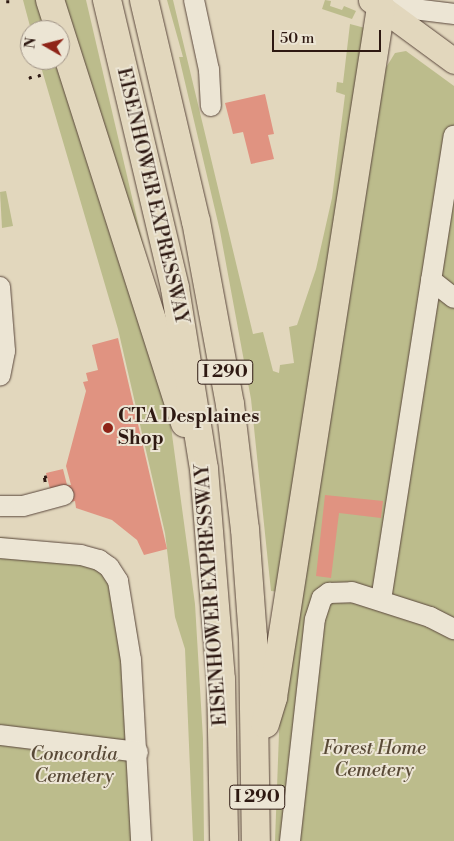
<!DOCTYPE html>
<html>
<head>
<meta charset="utf-8">
<style>
	body { margin:0 }
	#map { position:relative; width:454px; height:841px; overflow:hidden; background:#e2d7bd; font-family:"Libre Bodoni",serif }
	div>[style] { position:absolute }
	[style*='--x'] { left:calc(var(--x)*1px); top:calc(var(--y)*1px); width:calc(var(--w)*1px); rotate:calc(var(--a)*1deg) }
	.green>* { inset:0; background:#bcbc8c }
	.building>* { inset:0; background:#e09381 }
	.path>* { height:2.5px; margin-top:-1.25px; transform-origin:0; background:repeating-linear-gradient(90deg,#2e1912 0 4px,transparent 0 6.5px) }
	.roads { filter:drop-shadow(0 0 1px #5b483d) drop-shadow(0 0 1px #5b483d) }
	.minor>* { height:20px; margin:-10px; padding:0 10px; transform-origin:10px; border-radius:10px; background:#ece5d4 }
	.major>* { height:25px; margin:-12.5px; padding:0 12.5px; transform-origin:12.5px; border-radius:12.5px; background:#e2d7bd }
	.highway>* { height:28px; margin:-14px; padding:0 14px; transform-origin:14px; border-radius:14px; background:#e2d7bd }
	.dots>* { width:14px; height:14px; translate:-50% -50%; box-sizing:border-box; border:2px solid #ece5d4; border-radius:50% }
	span { translate:-50% -50%; white-space:nowrap; text-align:center; line-height:1.15; -webkit-text-stroke:4px #ece5d4; paint-order:stroke }
	.shield-label span { padding:1px 4px; background:#ece5d4; border:1px solid; border-radius:4px; -webkit-text-stroke-width:0 }
	.shield-label { font-size:18px; color:#2e1912; font-weight:700 }
	.street-label { font-size:19px; color:#2e1912 }
	.poi-label { font-size:19px; color:#2e1912; font-weight:700 }
	.left { translate:0 -50%; text-align:left }
	.park-label { font-size:19px; color:#594a37; font-style:italic }
	.north { position:absolute; left:20px; top:20px; width:50px; height:50px; box-sizing:border-box; background:#ece5d4; border:1px solid #a09386; border-radius:50%; rotate:278deg; font-size:14px; font-weight:700; line-height:20px; text-align:center; color:#2e1912 }
	.north::after { content:''; display:block; margin:auto; width:18px; height:22px; background:#8f2418; clip-path:polygon(50% 0,100% 100%,50% 72%,0 100%) }
	.scale { position:absolute; left:272px; top:30px; width:109px; height:22px; box-sizing:border-box; border:2px solid #2e1912; border-top:0; padding-left:6px; font-size:15px; line-height:18px; white-space:nowrap; color:#2e1912; -webkit-text-stroke:4px #ece5d4; paint-order:stroke }
</style>
</head>
<body>
<div id="map">
	<div class="green">
		<div style="clip-path:polygon(23px 0,40px 0,51px 30px,31px 30px)"></div>
		<div style="clip-path:polygon(61px 0,86px 0,156px 300px)"></div>
		<div style="clip-path:polygon(167px 0,173px 0,253px 334px,263px 332px,273px 371px,279px 373px,280px 365px,294px 363px,289px 327px,297px 325px,316px 269px,332px 198px,345px 95px,336px 92px,337px 82px,343px 83px,350px 24px,365px 28px,282px 592px,271px 591px,251px 399px,220px 231px,179px 57px,183px 57px)"></div>
		<div style="clip-path:polygon(325px 0,331px 1px,330px 6px,342px 10px,344px 6px,356px 11px,352px 19px,322px 9px)"></div>
		<div style="clip-path:polygon(406px 51px,454px 86px,454px 841px,275px 841px,280px 707px,382px 74px,395px 53px)"></div>
		<div style="clip-path:polygon(39px 60px,60px 60px,168px 405px,195px 604px,203px 739px,204px 841px,193px 841px,185px 649px,175px 617px,165px 533px,118px 329px)"></div>
		<div style="clip-path:polygon(6px 191px,13px 226px,2px 228px,0 192px)"></div>
		<div style="clip-path:polygon(0 537px,69px 545px,127px 581px,137px 631px,151px 841px,0 841px)"></div>
	</div>
	<div class="building">
		<div style="clip-path:polygon(265px 94px,274px 134px,268px 135px,274px 159px,251px 164px,243px 132px,233px 134px,225px 103px)"></div>
		<div style="clip-path:polygon(118px 338px,167px 549px,144px 555px,137px 540px,112px 520px,76px 508px,75px 501px,66px 503px,50px 489px,46px 473px,63px 469px,67px 485px,71px 485px,66px 466px,86px 391px,83px 382px,88px 381px,86px 373px,98px 370px,92px 345px)"></div>
		<div style="clip-path:polygon(325px 495px,383px 501px,381px 518px,339px 513px,331px 578px,316px 576px)"></div>
	</div>
	<div class="path">
		<div style="--x:8;--y:0;--w:3;--a:90"></div>
		<div style="--x:39;--y:74;--w:3;--a:72"></div>
		<div style="--x:30;--y:76;--w:3;--a:72"></div>
		<div style="--x:45;--y:482;--w:5;--a:-101"></div>
		<div style="--x:44;--y:477;--w:3;--a:-18"></div>
	</div>
	<div class="roads">
		<div class="minor">
			<div style="--x:194;--y:0;--w:72;--a:77.9"></div>
			<div style="--x:209;--y:70;--w:36;--a:87"></div>
			<div style="--x:381;--y:5;--w:74;--a:7"></div>
			<div style="--x:431;--y:280;--w:29;--a:38"></div>
			<div style="--x:0;--y:287;--w:64;--a:85.5"></div>
			<div style="--x:5;--y:351;--w:25;--a:101"></div>
			<div style="--x:0;--y:506;--w:23;--a:0"></div>
			<div style="--x:23;--y:506;--w:42;--a:-15"></div>
			<div style="--x:0;--y:548;--w:81;--a:4.9"></div>
			<div style="--x:81;--y:555;--w:19;--a:16"></div>
			<div style="--x:99;--y:560;--w:12;--a:35"></div>
			<div style="--x:109;--y:567;--w:17;--a:57"></div>
			<div style="--x:118;--y:581;--w:80;--a:80.7"></div>
			<div style="--x:131;--y:660;--w:181;--a:86.8"></div>
			<div style="--x:381;--y:600;--w:470;--a:-81.1"></div>
			<div style="--x:0;--y:735;--w:139;--a:7"></div>
			<div style="--x:290;--y:841;--w:223;--a:-83.6"></div>
			<div style="--x:315;--y:619;--w:22;--a:-72"></div>
			<div style="--x:322;--y:598;--w:9;--a:-36"></div>
			<div style="--x:329;--y:593;--w:23;--a:-2"></div>
			<div style="--x:352;--y:592;--w:82;--a:17.8"></div>
			<div style="--x:430;--y:617;--w:27;--a:27"></div>
		</div>
		<div class="major">
			<div style="--x:371;--y:0;--w:103;--a:36.3"></div>
		</div>
		<div class="highway">
			<div style="--x:50;--y:0;--w:444;--a:72.3"></div>
			<div style="--x:107;--y:0;--w:296;--a:76.7"></div>
			<div style="--x:175;--y:288;--w:183;--a:80.9"></div>
			<div style="--x:204;--y:469;--w:211;--a:85.4"></div>
			<div style="--x:221;--y:679;--w:162;--a:88.9"></div>
			<div style="--x:144;--y:0;--w:227;--a:76.8"></div>
			<div style="--x:196;--y:221;--w:186;--a:79.5"></div>
			<div style="--x:230;--y:404;--w:126;--a:83.2"></div>
			<div style="--x:245;--y:529;--w:108;--a:85.8"></div>
			<div style="--x:253;--y:637;--w:204;--a:89.2"></div>
			<div style="--x:265;--y:724;--w:28;--a:-73"></div>
			<div style="--x:273;--y:697;--w:698;--a:-81.1"></div>
		</div>
	</div>
	<div class="dots">
		<div style="left:108px;top:428px;background:#8f2418"></div>
	</div>
	<div class="shield-label">
		<span style="left:225px;top:372px">I 290</span>
		<span style="left:257px;top:797px">I 290</span>
	</div>
	<div class="street-label">
		<span style="left:152px;top:196px;rotate:77deg">EISENHOWER EXPRESSWAY</span>
		<span style="left:212px;top:595px;rotate:-94deg">EISENHOWER EXPRESSWAY</span>
	</div>
	<div class="poi-label">
		<span class="left" style="left:118px;top:428px">CTA Desplaines<br>Shop</span>
	</div>
	<div class="park-label">
		<span style="left:374px;top:760px">Forest Home<br>Cemetery</span>
		<span style="left:74px;top:766px">Concordia<br>Cemetery</span>
	</div>
	<div class="north">N</div>
	<div class="scale">50 m</div>
</div>
</body>
</html>
